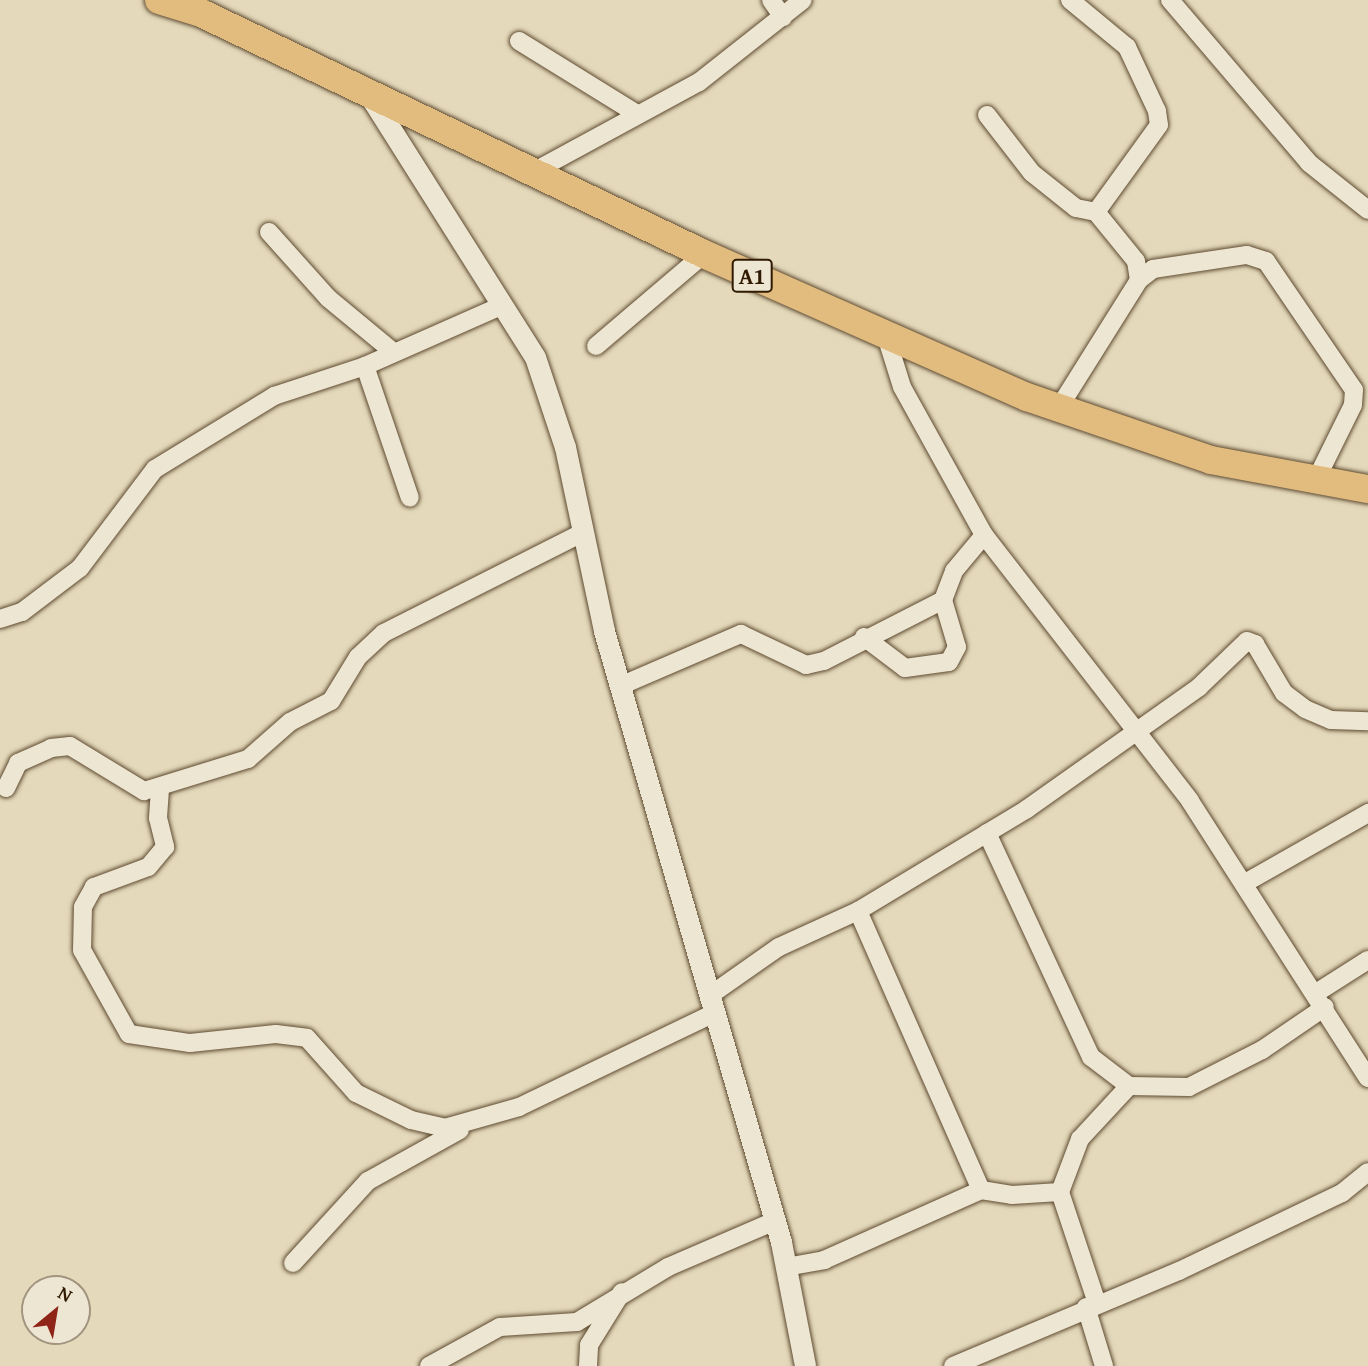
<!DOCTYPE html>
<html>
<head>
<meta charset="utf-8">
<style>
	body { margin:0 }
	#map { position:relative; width:1368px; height:1366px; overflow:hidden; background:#e4d9bb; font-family:"Gentium Book Plus",serif }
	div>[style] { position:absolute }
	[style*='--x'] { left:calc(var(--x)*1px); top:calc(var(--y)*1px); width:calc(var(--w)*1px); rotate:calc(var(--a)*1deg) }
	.roads { filter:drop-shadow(0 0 2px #5e4a30) drop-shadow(0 0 2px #5e4a30) }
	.minor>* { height:18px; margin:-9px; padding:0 9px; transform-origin:9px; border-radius:9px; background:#ede6d3 }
	.tertiary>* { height:21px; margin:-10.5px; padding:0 10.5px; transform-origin:10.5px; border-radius:10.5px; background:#ede6d3 }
	.trunk>* { height:28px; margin:-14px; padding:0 14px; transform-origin:14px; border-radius:14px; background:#e2bc7e }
	span { translate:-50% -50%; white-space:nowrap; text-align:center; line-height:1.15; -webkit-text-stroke:7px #ede6d3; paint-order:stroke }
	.shield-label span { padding:2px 5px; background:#ede6d3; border:2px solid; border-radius:5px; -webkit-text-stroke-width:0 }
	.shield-label { font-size:23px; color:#311a02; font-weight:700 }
	.north { position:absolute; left:21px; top:1275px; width:70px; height:70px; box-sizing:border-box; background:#ede6d3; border:2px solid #a2947f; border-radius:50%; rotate:30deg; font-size:19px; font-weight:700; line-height:28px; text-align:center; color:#311a02 }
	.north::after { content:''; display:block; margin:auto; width:24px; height:32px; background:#8f2418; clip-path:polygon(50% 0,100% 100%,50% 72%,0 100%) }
</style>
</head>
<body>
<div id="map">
	<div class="roads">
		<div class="minor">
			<div style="--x:771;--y:0;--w:21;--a:55"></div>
			<div style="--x:1070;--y:0;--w:74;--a:39.5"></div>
			<div style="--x:1127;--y:47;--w:71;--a:64.9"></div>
			<div style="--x:1157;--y:111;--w:14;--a:82"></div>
			<div style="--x:1159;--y:125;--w:107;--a:125.9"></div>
			<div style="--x:1170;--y:0;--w:214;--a:49.5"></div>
			<div style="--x:1309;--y:163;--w:75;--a:38.5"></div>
			<div style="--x:519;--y:41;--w:139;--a:31.7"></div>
			<div style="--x:987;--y:115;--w:73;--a:52.2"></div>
			<div style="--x:1032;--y:173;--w:56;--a:38.5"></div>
			<div style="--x:1076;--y:208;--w:20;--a:11"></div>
			<div style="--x:1096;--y:212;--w:63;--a:50.8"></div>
			<div style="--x:1136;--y:261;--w:19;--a:81"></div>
			<div style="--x:1139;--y:280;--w:152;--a:122.1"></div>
			<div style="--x:535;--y:171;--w:187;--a:-28.5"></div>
			<div style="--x:699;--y:82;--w:132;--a:-38.3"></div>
			<div style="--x:269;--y:232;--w:89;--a:48.2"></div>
			<div style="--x:328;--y:298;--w:83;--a:39.6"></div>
			<div style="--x:1139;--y:280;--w:18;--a:-38"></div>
			<div style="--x:1153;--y:269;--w:95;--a:-8.5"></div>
			<div style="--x:1247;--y:255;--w:20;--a:18"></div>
			<div style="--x:1266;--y:261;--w:156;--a:55.7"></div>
			<div style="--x:1354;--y:390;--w:15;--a:94"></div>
			<div style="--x:1353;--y:405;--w:84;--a:116.3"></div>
			<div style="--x:887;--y:339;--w:50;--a:72.6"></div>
			<div style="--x:902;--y:387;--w:169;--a:61"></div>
			<div style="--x:984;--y:535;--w:336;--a:52.2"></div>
			<div style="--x:1190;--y:801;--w:329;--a:57.3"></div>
			<div style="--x:596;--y:346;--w:142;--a:-40.4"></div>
			<div style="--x:365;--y:366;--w:139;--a:71.2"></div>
			<div style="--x:0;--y:619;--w:23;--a:-18"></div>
			<div style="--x:22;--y:612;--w:73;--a:-37.2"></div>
			<div style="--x:80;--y:568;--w:124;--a:-52.9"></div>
			<div style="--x:155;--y:469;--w:140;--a:-31.5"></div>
			<div style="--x:274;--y:396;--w:96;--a:-18.2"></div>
			<div style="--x:365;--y:366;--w:151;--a:-23.8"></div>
			<div style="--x:864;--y:637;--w:51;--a:37.1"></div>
			<div style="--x:905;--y:668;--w:44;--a:-7.8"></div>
			<div style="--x:949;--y:662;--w:17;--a:-62"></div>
			<div style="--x:957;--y:647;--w:49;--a:-106.6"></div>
			<div style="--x:943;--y:600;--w:31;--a:-69"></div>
			<div style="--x:954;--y:571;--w:47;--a:-50.2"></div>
			<div style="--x:620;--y:686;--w:132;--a:-23.3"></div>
			<div style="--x:741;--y:634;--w:72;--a:25.5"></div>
			<div style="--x:806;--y:665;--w:18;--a:-13"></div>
			<div style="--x:824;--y:661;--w:134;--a:-27.1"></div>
			<div style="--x:6;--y:788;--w:28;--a:-64"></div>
			<div style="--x:18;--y:763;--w:36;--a:-24"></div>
			<div style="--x:51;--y:748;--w:19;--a:-6"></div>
			<div style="--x:70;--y:746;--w:87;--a:31.3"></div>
			<div style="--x:144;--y:791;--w:109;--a:-17.1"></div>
			<div style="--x:248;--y:759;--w:56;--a:-41.4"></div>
			<div style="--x:290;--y:722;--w:46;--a:-27.1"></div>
			<div style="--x:331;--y:701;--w:52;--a:-58.5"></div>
			<div style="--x:358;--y:657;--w:35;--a:-43"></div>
			<div style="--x:384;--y:633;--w:222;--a:-26.8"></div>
			<div style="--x:160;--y:789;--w:29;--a:94"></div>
			<div style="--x:158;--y:818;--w:30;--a:76"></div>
			<div style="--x:165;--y:847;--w:26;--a:130"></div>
			<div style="--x:148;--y:867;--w:58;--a:159.7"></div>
			<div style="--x:94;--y:887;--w:23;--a:119"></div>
			<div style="--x:83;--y:907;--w:43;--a:91.3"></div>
			<div style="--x:82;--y:950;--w:96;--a:60.8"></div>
			<div style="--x:129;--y:1034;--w:62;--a:8.4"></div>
			<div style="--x:190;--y:1043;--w:86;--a:-6"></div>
			<div style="--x:276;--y:1034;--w:31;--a:7"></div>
			<div style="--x:307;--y:1038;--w:74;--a:48.3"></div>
			<div style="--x:356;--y:1093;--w:61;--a:26.1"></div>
			<div style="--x:411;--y:1120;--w:35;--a:13"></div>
			<div style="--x:445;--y:1128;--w:77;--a:-15.8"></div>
			<div style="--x:519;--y:1107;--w:216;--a:-25.7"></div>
			<div style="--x:987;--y:833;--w:247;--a:65.1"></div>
			<div style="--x:1091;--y:1057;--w:48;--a:37.3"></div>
			<div style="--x:1129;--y:1086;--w:60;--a:1"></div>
			<div style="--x:1189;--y:1087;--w:82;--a:-26.9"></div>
			<div style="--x:1262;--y:1050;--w:76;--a:-34.3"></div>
			<div style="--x:1245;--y:883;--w:142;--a:-29.6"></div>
			<div style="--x:858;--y:911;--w:305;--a:66.2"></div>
			<div style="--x:981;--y:1190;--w:31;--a:9"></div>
			<div style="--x:1012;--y:1195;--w:48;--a:-3.6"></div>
			<div style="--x:1060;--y:1192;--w:117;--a:71.6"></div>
			<div style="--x:1316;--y:993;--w:62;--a:-32.4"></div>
			<div style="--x:709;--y:996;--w:85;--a:-35"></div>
			<div style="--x:779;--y:947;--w:87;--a:-24.5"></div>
			<div style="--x:858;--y:911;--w:197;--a:-31.1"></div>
			<div style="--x:1027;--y:809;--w:211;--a:-35.3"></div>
			<div style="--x:1199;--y:687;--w:66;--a:-43.8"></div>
			<div style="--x:1247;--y:641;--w:9;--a:21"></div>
			<div style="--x:1255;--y:644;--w:57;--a:59.4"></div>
			<div style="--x:1284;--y:693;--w:26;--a:37"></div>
			<div style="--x:1305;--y:709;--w:28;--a:23"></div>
			<div style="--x:1331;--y:720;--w:37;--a:2"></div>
			<div style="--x:1060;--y:1192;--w:57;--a:-69.3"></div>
			<div style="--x:1080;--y:1139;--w:72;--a:-47.2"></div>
			<div style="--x:293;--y:1263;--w:111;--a:-47.6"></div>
			<div style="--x:368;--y:1181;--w:105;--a:-29"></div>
			<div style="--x:786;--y:1267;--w:39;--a:-10"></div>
			<div style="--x:824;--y:1260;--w:172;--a:-24"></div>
			<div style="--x:1086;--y:1307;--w:62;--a:73"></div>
			<div style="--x:429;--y:1366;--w:81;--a:-28.8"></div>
			<div style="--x:500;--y:1327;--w:77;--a:-3.7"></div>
			<div style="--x:577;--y:1322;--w:106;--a:-31.1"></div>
			<div style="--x:668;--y:1267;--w:116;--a:-23.3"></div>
			<div style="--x:588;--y:1366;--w:21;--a:-87"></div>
			<div style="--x:589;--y:1345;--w:62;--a:-58.1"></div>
			<div style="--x:953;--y:1366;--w:245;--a:-22.8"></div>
			<div style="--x:1179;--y:1271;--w:181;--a:-25.6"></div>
			<div style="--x:1342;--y:1193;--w:33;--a:-39"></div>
		</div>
		<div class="tertiary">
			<div style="--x:368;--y:93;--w:312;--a:57.7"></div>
			<div style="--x:535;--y:357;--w:95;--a:71.6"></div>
			<div style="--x:565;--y:447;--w:188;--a:78"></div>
			<div style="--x:604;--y:631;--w:636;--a:73.84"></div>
			<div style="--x:781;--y:1242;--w:126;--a:79"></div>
		</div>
		<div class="trunk">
			<div style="--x:159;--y:0;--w:44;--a:17.2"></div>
			<div style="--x:201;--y:13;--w:558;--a:25.6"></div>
			<div style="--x:704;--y:254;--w:353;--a:23.9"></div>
			<div style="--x:1027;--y:397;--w:194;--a:18.9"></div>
			<div style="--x:1211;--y:460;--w:160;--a:10.5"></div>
		</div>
	</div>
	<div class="shield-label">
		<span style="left:752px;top:276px">A1</span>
	</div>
	<div class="north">N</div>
</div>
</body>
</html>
